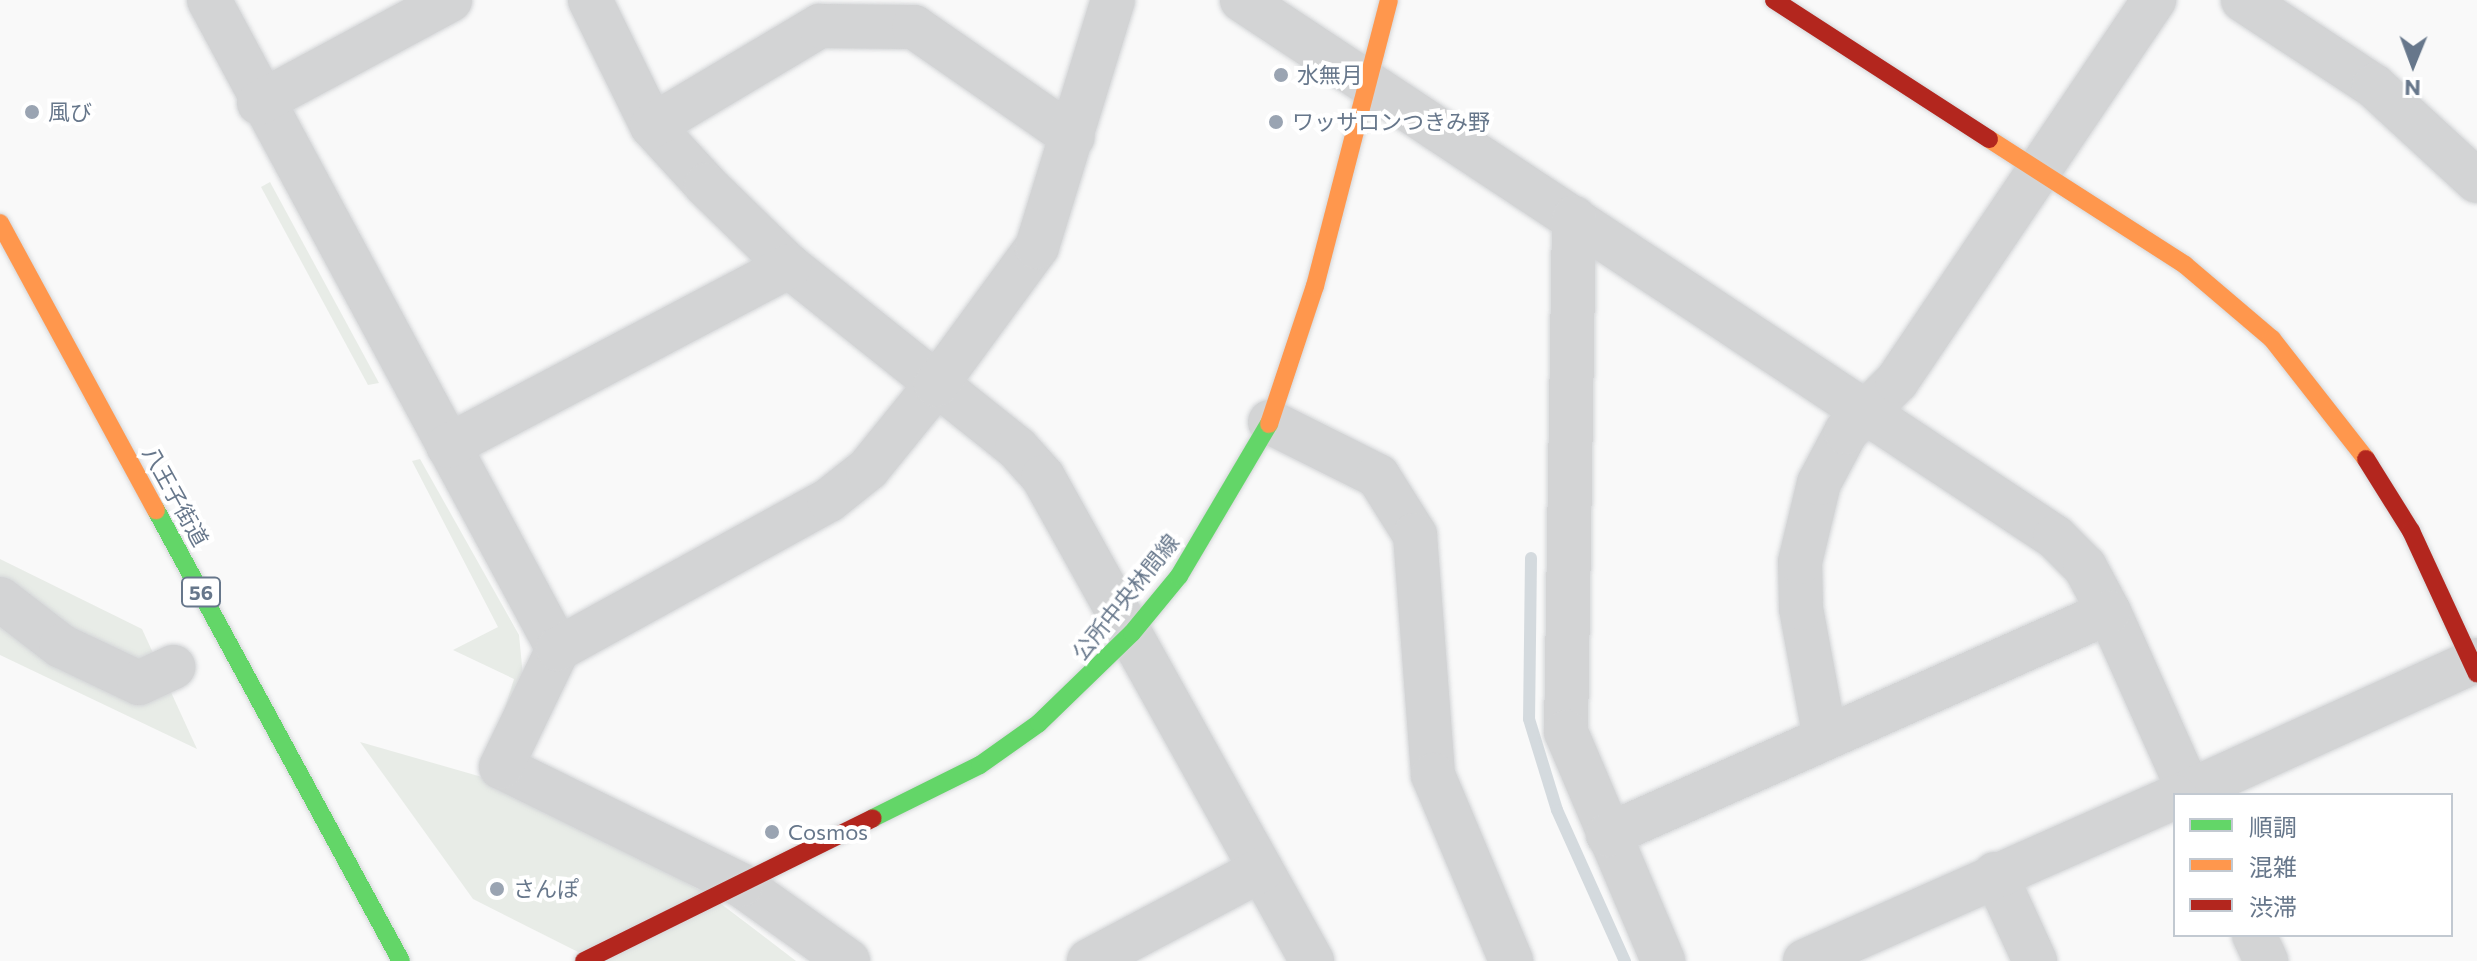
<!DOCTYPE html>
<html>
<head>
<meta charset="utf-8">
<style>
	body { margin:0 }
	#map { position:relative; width:2477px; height:961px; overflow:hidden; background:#f9f9f9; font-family:Commissioner,"Noto Sans JP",sans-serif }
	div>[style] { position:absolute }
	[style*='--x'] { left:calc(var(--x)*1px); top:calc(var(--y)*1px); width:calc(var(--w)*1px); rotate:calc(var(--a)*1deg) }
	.green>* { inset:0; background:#e8ece7 }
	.stream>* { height:12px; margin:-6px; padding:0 6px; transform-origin:6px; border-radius:6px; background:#d4dade }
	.roads { filter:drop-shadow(0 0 2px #d4d6d8) drop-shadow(0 0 2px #d4d6d8) }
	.street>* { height:44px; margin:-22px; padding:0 22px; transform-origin:22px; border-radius:22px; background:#d3d4d5 }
	.fast>* { height:18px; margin:-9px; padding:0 9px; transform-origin:9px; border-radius:9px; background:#63d668 }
	.slow>* { height:18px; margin:-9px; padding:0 9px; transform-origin:9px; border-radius:9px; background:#ff974d }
	.jam>* { height:18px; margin:-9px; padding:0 9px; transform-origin:9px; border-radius:9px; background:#b3261e }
	.dots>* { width:22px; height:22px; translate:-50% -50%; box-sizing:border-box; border:4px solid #fff; border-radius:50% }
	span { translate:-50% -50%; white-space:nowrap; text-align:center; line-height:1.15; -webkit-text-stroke:8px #fff; paint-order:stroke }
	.shield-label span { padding:2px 6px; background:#fff; border:2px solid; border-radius:6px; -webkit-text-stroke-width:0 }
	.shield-label { font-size:20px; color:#67778b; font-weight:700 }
	.poi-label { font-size:22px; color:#67778b }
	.left { translate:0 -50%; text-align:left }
	.street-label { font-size:22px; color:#67778b }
	.legend { position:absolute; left:2173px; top:793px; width:280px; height:144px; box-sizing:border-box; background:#fff; border:2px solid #c2c9d1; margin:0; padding:10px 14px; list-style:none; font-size:24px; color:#67778b }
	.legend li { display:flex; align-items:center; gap:16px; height:40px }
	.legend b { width:40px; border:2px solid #c2c9d1 }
	.north { position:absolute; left:2373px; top:24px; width:80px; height:80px; -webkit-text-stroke:6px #fff; paint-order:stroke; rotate:181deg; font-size:22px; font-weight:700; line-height:32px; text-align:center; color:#67778b }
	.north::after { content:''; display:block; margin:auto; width:28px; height:36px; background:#67778b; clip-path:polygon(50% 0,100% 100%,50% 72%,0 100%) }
</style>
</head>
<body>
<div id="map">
	<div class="green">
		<div style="clip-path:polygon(270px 182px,379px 383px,368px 385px,261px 187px)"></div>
		<div style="clip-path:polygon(420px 459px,519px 635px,523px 676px,504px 711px,514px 679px,453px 650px,498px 627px,412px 461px)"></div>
		<div style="clip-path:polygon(0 559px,142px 629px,197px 749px,0 655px)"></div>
		<div style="clip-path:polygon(360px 742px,510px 785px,712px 897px,796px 961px,596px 961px,473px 899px)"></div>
	</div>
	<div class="stream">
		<div style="--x:1531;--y:558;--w:161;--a:90.7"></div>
		<div style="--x:1529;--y:719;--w:95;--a:72.9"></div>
		<div style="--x:1557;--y:810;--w:166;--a:65.8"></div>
	</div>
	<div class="roads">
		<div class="street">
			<div style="--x:209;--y:0;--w:737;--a:61.73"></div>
			<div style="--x:590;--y:0;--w:140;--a:63.8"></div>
			<div style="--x:652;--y:126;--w:80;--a:47.5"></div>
			<div style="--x:706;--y:185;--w:116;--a:44.3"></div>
			<div style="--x:789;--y:266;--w:292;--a:38.6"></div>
			<div style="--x:1017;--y:448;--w:39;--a:48"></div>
			<div style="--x:1043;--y:477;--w:554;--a:60.94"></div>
			<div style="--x:1242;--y:0;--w:974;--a:33.45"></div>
			<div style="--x:2055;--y:537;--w:42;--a:45"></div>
			<div style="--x:2085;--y:567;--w:51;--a:61.9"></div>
			<div style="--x:2109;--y:612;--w:201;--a:65.9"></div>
			<div style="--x:2243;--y:0;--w:157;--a:33.3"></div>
			<div style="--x:2374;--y:86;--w:140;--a:42.7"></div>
			<div style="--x:259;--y:103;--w:217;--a:-28.3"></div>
			<div style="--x:652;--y:126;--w:196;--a:-30.8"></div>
			<div style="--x:820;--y:26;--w:94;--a:0.6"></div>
			<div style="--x:914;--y:27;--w:193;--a:34.7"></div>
			<div style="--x:1574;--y:218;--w:514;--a:90.89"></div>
			<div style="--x:1566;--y:732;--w:249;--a:67"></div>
			<div style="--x:1270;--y:422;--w:121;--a:26.6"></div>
			<div style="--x:1378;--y:476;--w:70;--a:57.9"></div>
			<div style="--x:1415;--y:535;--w:241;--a:85.7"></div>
			<div style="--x:1433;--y:775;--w:202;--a:67.2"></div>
			<div style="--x:448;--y:446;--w:386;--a:-27.8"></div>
			<div style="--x:0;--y:599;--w:77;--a:37.6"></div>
			<div style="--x:61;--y:646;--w:86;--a:25.4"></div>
			<div style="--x:139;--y:683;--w:38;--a:-25"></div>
			<div style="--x:1825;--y:738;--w:132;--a:-100.5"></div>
			<div style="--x:1801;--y:608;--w:46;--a:-91.2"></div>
			<div style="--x:1800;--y:562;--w:81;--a:-76.5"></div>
			<div style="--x:1819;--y:483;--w:58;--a:-62.1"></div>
			<div style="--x:1846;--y:432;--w:72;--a:-45"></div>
			<div style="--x:1897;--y:381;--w:460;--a:-56"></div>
			<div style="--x:2181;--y:795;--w:325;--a:-24.5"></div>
			<div style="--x:1608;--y:835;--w:548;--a:-23.99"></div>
			<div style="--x:1995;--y:874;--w:96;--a:65.3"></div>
			<div style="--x:2254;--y:935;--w:29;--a:65"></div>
			<div style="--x:848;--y:961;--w:131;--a:-144.6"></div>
			<div style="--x:741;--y:885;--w:267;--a:-153.8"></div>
			<div style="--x:501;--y:767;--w:131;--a:-64.2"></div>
			<div style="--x:558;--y:649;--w:309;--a:-28.8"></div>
			<div style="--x:829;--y:500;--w:50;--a:-38.5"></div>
			<div style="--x:868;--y:469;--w:108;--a:-51"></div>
			<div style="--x:936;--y:385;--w:171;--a:-53.8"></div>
			<div style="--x:1037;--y:247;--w:258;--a:-72.9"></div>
			<div style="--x:1089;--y:961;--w:195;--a:-27.9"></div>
			<div style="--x:1805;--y:961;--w:405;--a:-23.9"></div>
		</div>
		<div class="fast">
			<div style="--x:156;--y:510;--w:513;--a:61.49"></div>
			<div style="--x:873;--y:818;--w:119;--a:-26.4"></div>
			<div style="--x:980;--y:765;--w:72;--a:-35.4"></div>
			<div style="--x:1039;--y:723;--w:129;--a:-44.1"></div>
			<div style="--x:1132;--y:633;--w:74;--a:-50.5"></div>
			<div style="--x:1179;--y:576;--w:177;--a:-59.4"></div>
		</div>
		<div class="slow">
			<div style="--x:1989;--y:139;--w:233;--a:32.7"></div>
			<div style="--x:2185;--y:265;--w:114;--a:40.4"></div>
			<div style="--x:2272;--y:339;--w:152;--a:51.9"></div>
			<div style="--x:0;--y:223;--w:327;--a:61.5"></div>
			<div style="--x:1269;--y:424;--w:145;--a:-71.6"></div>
			<div style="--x:1315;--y:286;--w:295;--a:-75.5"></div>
		</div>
		<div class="jam">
			<div style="--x:1774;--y:0;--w:256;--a:32.9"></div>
			<div style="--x:2366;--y:459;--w:85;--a:58"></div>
			<div style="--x:2411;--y:531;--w:157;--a:65.2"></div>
			<div style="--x:584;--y:961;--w:322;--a:-26.3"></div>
		</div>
	</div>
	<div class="dots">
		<div style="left:1281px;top:75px;background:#9aa4b2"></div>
		<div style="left:32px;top:112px;background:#9aa4b2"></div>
		<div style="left:1276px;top:122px;background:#9aa4b2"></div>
		<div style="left:772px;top:832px;background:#9aa4b2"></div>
		<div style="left:497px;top:889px;background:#9aa4b2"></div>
	</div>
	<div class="shield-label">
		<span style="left:201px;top:592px">56</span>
	</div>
	<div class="poi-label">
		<span class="left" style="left:1297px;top:75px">水無月</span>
		<span class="left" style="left:48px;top:112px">風び</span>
		<span class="left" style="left:1292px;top:122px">ワッサロンつきみ野</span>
		<span class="left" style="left:788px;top:832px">Cosmos</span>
		<span class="left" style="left:513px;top:889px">さんぽ</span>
	</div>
	<div class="street-label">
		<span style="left:176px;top:496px;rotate:61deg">八王子街道</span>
		<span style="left:1125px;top:597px;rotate:-51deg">公所中央林間線</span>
	</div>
	<ul class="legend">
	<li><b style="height:10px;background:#63d668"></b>順調</li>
	<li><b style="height:10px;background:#ff974d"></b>混雑</li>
	<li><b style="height:10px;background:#b3261e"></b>渋滞</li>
	</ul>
	<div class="north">N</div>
</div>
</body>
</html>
